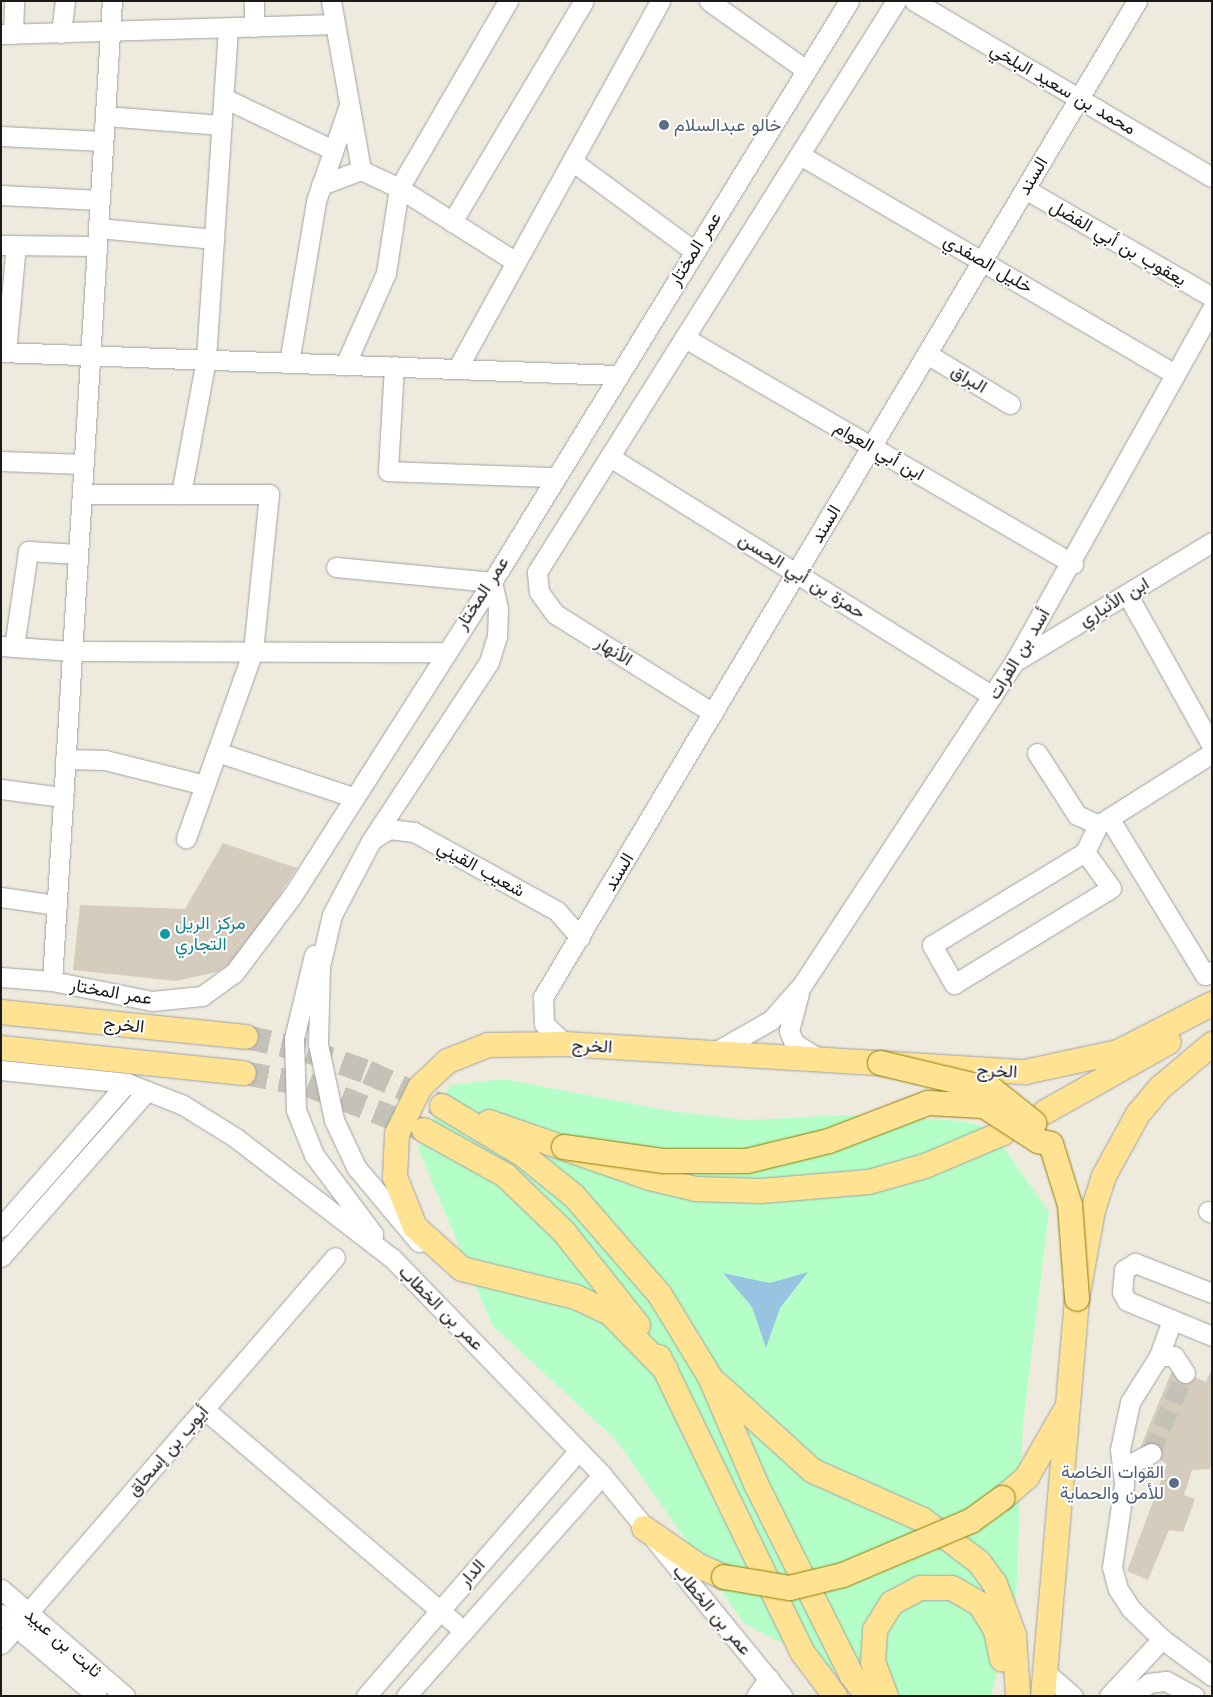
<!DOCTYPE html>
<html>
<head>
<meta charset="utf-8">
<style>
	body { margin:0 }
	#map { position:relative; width:1213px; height:1697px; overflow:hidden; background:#eeebde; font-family:"Work Sans",Vazirmatn,sans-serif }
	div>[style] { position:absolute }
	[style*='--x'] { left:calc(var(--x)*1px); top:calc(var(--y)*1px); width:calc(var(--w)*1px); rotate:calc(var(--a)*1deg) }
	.park>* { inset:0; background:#b4ffc7 }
	.water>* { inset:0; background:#99c4e1 }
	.building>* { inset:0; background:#d5ccbe }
	.minor-tunnel>* { height:19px; margin-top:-9.5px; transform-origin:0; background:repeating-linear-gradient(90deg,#c4c1b7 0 19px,transparent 0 28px) }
	.major-tunnel>* { height:24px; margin-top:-12px; transform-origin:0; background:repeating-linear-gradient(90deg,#c4c1b7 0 24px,transparent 0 36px) }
	.roads { filter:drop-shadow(0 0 1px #a1a1a1) drop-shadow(0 0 1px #a1a1a1) }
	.minor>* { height:19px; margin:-9.5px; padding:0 9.5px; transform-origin:9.5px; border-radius:9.5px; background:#fff }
	.major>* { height:24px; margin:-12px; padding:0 12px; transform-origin:12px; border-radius:12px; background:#ffe392 }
	.bridges { filter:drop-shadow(0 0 1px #917b00) drop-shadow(0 0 1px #917b00) }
	.major-bridge>* { height:24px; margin:-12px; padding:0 12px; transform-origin:12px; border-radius:12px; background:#ffe392 }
	.dots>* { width:14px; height:14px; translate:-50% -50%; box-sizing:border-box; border:2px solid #fff; border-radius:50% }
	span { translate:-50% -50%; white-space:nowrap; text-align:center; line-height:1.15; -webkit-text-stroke:4px #fff; paint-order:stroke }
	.street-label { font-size:18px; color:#1a1a1a }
	.service-label { font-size:18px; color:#4e5e75 }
	.left { translate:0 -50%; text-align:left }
	.right { translate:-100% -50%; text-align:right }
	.culture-label { font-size:18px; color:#0d838f }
	.frame { position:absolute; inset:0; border:2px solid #1a1a1a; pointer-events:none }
</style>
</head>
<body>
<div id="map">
	<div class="park">
		<div style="clip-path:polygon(504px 1079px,669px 1111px,745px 1120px,849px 1115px,962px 1121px,990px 1128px,1049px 1212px,1023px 1424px,1016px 1601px,991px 1696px,881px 1696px,744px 1623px,616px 1440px,492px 1325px,418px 1148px,450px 1085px)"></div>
	</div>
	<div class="water">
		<div style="clip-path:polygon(808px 1272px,780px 1308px,766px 1348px,752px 1307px,723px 1273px,770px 1283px)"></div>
	</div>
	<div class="building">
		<div style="clip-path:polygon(223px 843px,297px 868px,237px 960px,217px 972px,176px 981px,73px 970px,80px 905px,185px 909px)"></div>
		<div style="clip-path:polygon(1173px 1368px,1206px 1382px,1212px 1368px,1212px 1463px,1210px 1469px,1192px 1470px,1184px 1495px,1195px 1499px,1183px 1532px,1169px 1530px,1148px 1580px,1127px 1571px,1167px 1464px,1140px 1448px)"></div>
	</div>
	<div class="minor-tunnel">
		<div style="--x:1151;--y:1453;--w:87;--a:-67"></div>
	</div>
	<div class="major-tunnel">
		<div style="--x:246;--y:1037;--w:64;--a:12.7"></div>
		<div style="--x:308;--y:1051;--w:63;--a:19.6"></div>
		<div style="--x:367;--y:1072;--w:82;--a:24.4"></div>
		<div style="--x:244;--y:1073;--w:65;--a:10.6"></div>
		<div style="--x:308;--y:1085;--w:123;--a:21.4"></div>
	</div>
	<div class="roads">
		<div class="minor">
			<div style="--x:331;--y:1;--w:172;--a:79.9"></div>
			<div style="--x:508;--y:1;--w:216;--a:120.2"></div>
			<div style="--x:399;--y:188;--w:138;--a:32.3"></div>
			<div style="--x:709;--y:1;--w:119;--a:35.4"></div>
			<div style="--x:914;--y:1;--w:346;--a:30.6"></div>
			<div style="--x:254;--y:27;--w:26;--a:-90"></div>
			<div style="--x:61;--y:33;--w:32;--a:-83"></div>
			<div style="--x:1;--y:34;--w:334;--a:-1.7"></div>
			<div style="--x:13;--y:34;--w:33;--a:-88"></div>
			<div style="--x:224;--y:98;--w:121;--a:25.5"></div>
			<div style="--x:105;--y:116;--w:117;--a:4.4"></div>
			<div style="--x:1;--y:136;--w:102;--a:2.8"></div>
			<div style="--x:800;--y:155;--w:434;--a:30.3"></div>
			<div style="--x:572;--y:161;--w:152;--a:36.4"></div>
			<div style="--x:321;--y:185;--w:43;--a:-20.6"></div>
			<div style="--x:361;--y:170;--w:42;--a:25.3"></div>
			<div style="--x:399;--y:188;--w:86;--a:98.7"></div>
			<div style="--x:386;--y:273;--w:101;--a:114"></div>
			<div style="--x:1025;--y:189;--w:216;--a:30"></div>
			<div style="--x:1;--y:195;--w:98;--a:2.9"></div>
			<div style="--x:452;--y:222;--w:257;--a:-59.2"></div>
			<div style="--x:98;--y:228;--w:117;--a:5.4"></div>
			<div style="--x:1;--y:245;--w:96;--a:0.6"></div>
			<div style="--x:685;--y:338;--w:449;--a:30.2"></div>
			<div style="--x:1;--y:352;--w:615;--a:2.14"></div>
			<div style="--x:6;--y:352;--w:107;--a:-84.7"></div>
			<div style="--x:927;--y:354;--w:97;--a:31.1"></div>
			<div style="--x:289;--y:363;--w:164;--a:-80.5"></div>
			<div style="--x:316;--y:201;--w:102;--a:-71"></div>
			<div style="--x:394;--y:366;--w:105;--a:93.3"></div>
			<div style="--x:388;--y:471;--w:165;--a:2.1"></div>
			<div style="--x:457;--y:369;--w:420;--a:-61.1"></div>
			<div style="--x:610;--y:457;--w:451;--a:32"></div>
			<div style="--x:1;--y:461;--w:82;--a:2.1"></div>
			<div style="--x:82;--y:494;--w:187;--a:0"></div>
			<div style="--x:269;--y:494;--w:158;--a:95.8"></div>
			<div style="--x:253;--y:651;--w:199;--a:109.7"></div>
			<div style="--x:181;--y:494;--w:137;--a:-79.5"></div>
			<div style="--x:206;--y:359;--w:332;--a:-86.2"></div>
			<div style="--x:336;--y:567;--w:157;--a:5.5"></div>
			<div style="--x:492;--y:582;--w:28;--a:77"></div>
			<div style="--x:498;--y:609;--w:27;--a:92"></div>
			<div style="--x:497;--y:636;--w:27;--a:107"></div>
			<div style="--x:489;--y:662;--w:214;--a:123.4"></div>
			<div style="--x:371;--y:841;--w:84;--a:117.8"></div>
			<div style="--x:332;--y:915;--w:52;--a:103.2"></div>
			<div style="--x:320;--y:966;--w:78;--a:91.5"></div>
			<div style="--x:318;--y:1044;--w:78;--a:78.1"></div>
			<div style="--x:334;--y:1120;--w:52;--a:64.9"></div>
			<div style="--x:356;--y:1167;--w:98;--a:50"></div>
			<div style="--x:1127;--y:594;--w:174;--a:60.8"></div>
			<div style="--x:1;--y:646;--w:71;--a:4"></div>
			<div style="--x:72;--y:651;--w:372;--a:0.2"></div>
			<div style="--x:14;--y:647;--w:97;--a:-81.7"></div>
			<div style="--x:28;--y:551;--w:50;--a:3.4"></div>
			<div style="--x:1019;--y:659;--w:226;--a:-31.2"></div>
			<div style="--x:713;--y:713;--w:186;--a:-147.9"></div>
			<div style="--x:555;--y:614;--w:27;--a:-126"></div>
			<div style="--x:539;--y:592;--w:20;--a:-96"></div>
			<div style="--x:537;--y:572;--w:674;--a:-57.84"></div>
			<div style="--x:217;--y:752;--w:143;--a:18.3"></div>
			<div style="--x:1037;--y:753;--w:74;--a:57.2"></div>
			<div style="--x:1077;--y:815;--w:23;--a:25"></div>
			<div style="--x:1098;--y:825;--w:135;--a:-32.3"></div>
			<div style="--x:65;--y:759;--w:40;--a:1.4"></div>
			<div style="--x:105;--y:760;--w:103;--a:14"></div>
			<div style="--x:1;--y:789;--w:63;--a:7.4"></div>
			<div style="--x:1109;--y:818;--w:184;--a:58.6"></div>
			<div style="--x:1205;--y:975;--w:8;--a:-30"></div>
			<div style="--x:373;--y:839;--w:19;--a:-32"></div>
			<div style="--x:389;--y:829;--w:25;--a:7"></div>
			<div style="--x:414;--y:832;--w:163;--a:28.9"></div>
			<div style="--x:557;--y:911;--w:35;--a:49"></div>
			<div style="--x:1085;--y:852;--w:179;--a:148.7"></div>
			<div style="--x:932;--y:945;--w:45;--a:60.6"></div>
			<div style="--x:954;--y:984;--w:184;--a:-31.4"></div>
			<div style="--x:1111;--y:888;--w:44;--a:-125.8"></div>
			<div style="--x:1085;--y:852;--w:30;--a:-64"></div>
			<div style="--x:1;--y:897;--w:57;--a:8.1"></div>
			<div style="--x:314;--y:955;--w:85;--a:103.5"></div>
			<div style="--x:294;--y:1038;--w:72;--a:88.4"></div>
			<div style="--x:296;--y:1110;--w:48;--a:68.2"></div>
			<div style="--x:314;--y:1155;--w:99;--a:53.2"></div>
			<div style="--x:1;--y:977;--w:51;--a:4.5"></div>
			<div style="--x:52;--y:981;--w:102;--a:11.3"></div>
			<div style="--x:152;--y:1001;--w:50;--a:-5.7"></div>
			<div style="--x:202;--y:996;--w:39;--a:-36"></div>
			<div style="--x:234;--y:973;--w:96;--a:-53"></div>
			<div style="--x:292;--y:896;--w:372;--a:-57.5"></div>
			<div style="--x:492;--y:582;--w:682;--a:-58.43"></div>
			<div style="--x:52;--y:981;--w:982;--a:-86.5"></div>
			<div style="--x:799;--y:993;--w:39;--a:105"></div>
			<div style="--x:789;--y:1031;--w:13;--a:67"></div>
			<div style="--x:794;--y:1043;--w:31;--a:32"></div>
			<div style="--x:565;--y:1044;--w:29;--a:-136"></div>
			<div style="--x:544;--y:1024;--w:27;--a:-92"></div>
			<div style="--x:543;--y:997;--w:1160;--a:-59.19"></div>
			<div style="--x:715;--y:1052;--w:64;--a:-29.7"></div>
			<div style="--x:771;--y:1020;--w:47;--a:-48.5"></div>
			<div style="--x:802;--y:985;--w:388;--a:-56.7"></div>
			<div style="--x:1015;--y:661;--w:404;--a:-60.8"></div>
			<div style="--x:1;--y:1070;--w:127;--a:5.9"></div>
			<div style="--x:127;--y:1083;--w:60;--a:21.4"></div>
			<div style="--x:183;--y:1105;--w:62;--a:31.9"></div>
			<div style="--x:236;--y:1138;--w:197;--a:37.6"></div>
			<div style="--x:392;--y:1258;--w:302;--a:45.9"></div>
			<div style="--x:602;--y:1475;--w:285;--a:50.8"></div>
			<div style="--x:1208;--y:1211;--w:4;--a:27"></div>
			<div style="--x:1;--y:1227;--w:191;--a:-48.8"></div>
			<div style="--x:1;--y:1257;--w:221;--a:-48.7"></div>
			<div style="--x:1212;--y:1293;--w:83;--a:-158.7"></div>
			<div style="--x:1135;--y:1263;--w:13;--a:148"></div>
			<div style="--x:1124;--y:1270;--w:22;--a:95"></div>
			<div style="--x:1122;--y:1292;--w:10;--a:61"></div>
			<div style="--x:1127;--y:1301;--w:92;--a:22.4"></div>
			<div style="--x:1159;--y:1356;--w:38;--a:-70"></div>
			<div style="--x:1185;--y:1373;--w:20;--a:-123"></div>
			<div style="--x:1174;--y:1356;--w:15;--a:180"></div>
			<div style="--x:1159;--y:1356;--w:54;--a:122.2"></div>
			<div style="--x:1130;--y:1402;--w:49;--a:101.8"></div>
			<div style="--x:1120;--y:1450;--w:35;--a:83"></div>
			<div style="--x:1124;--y:1485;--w:83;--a:98.3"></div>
			<div style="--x:1112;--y:1567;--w:23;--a:75"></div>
			<div style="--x:1118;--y:1589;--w:24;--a:57"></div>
			<div style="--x:1131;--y:1609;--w:43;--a:44.1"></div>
			<div style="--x:1162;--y:1639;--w:62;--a:36.5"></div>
			<div style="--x:204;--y:1409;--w:342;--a:40.5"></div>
			<div style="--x:1122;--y:1468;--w:33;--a:-27"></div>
			<div style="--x:1;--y:1589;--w:164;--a:40.8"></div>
			<div style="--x:1;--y:1614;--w:126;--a:40.5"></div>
			<div style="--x:1;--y:1644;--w:511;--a:-49.2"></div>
			<div style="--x:1045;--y:1672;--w:37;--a:41"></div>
			<div style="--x:366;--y:1696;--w:324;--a:-49.1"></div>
			<div style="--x:406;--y:1696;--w:295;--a:-48.4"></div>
			<div style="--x:756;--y:1696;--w:22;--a:-54"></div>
			<div style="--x:1109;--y:1696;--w:78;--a:-47.1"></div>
			<div style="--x:1132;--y:1696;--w:21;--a:-37"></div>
			<div style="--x:1149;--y:1683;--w:17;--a:-7"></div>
			<div style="--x:1166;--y:1681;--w:32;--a:28"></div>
		</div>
		<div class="major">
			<div style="--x:1;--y:1012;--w:246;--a:5.8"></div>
			<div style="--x:1;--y:1048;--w:244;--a:5.9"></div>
			<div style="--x:442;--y:1106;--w:93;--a:31"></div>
			<div style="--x:522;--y:1154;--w:67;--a:38.9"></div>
			<div style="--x:574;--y:1196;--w:131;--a:49"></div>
			<div style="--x:660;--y:1295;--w:96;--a:58.6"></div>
			<div style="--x:710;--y:1377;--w:119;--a:66.7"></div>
			<div style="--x:757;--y:1486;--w:212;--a:63.4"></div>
			<div style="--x:852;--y:1676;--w:26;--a:51"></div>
			<div style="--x:1045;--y:1112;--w:142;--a:-29.4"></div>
			<div style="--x:489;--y:1122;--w:170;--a:19.2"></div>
			<div style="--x:650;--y:1178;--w:47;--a:13.4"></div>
			<div style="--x:696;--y:1189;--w:65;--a:1.8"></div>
			<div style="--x:761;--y:1191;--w:108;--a:-4.8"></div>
			<div style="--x:869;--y:1182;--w:58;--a:-15.9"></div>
			<div style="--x:925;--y:1166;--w:85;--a:-22.9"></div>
			<div style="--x:424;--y:1130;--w:93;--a:29.1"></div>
			<div style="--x:505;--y:1175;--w:82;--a:44"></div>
			<div style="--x:564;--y:1232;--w:119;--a:51.5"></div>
			<div style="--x:659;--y:1357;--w:329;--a:64.1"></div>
			<div style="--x:803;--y:1653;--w:54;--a:53.3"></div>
			<div style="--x:666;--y:1370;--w:80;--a:-134.5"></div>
			<div style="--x:610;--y:1313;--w:38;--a:-155"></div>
			<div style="--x:576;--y:1297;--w:117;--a:-166.2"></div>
			<div style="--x:462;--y:1269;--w:63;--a:-138.2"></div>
			<div style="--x:415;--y:1227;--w:54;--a:-111.8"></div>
			<div style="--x:395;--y:1177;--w:43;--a:-87.3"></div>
			<div style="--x:397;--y:1134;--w:52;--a:-63.9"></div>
			<div style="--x:420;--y:1087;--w:38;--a:-43"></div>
			<div style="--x:448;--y:1061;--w:43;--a:-21.8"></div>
			<div style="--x:488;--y:1045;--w:77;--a:-0.7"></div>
			<div style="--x:565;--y:1044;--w:461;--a:3.5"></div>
			<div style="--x:1025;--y:1072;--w:95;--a:-12.1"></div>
			<div style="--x:1118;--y:1052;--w:106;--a:-27.1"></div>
			<div style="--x:717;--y:1384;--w:130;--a:42.2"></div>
			<div style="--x:813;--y:1471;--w:120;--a:24"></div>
			<div style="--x:923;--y:1520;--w:70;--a:36.9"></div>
			<div style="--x:979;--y:1562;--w:27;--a:54"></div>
			<div style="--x:995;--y:1584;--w:54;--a:69.6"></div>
			<div style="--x:1014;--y:1635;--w:61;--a:86.2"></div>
			<div style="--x:1003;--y:1498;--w:32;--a:-41"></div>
			<div style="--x:1027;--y:1477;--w:76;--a:-60.1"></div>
			<div style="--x:644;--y:1528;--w:67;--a:34.6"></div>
			<div style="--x:699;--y:1566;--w:27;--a:24"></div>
			<div style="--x:886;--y:1696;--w:36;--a:-111"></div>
			<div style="--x:873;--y:1662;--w:32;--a:-86"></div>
			<div style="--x:875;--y:1630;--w:32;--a:-58"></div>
			<div style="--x:892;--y:1603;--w:32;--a:-28"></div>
			<div style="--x:920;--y:1588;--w:32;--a:0"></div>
			<div style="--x:952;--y:1588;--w:32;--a:30"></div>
			<div style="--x:980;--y:1604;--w:31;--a:59"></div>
			<div style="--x:996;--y:1631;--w:29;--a:78"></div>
			<div style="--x:1043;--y:1696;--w:398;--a:-85.1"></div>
			<div style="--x:1077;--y:1299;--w:90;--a:-79.8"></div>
			<div style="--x:1093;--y:1210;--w:36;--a:-72"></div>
			<div style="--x:1104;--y:1176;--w:71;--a:-61.3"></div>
			<div style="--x:1138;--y:1114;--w:35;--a:-50"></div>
			<div style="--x:1161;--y:1087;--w:67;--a:-40.1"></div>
		</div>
	</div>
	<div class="bridges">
		<div class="major-bridge">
			<div style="--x:880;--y:1063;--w:116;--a:13.4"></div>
			<div style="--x:993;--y:1090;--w:53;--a:38.8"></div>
			<div style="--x:564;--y:1147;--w:101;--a:8"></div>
			<div style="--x:664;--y:1161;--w:83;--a:0"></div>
			<div style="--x:747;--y:1161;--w:84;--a:-13.7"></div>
			<div style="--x:829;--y:1141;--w:106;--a:-21"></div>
			<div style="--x:928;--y:1103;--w:56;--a:3.1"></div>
			<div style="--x:984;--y:1106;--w:64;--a:32.9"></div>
			<div style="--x:1038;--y:1141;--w:13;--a:13"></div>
			<div style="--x:1051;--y:1144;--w:64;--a:72.7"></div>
			<div style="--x:1070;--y:1205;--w:94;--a:85.7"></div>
			<div style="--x:724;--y:1577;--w:67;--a:9.5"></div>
			<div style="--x:790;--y:1588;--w:55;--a:-13.8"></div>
			<div style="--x:843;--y:1575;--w:139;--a:-22.9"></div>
			<div style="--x:971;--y:1521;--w:39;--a:-36"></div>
		</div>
	</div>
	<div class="dots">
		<div style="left:664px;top:125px;background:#5c6f8a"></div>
		<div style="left:165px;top:934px;background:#0f9aa8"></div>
		<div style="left:1174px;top:1483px;background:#5c6f8a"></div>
	</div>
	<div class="street-label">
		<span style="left:1063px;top:89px;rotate:30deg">محمد بن سعيد البلخي</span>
		<span style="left:1033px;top:176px;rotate:-59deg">السند</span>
		<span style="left:1118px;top:243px;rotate:30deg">يعقوب بن أبي الفضل</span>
		<span style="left:695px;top:249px;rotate:-58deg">عمر المختار</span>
		<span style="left:988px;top:264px;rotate:30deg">خليل الصفدي</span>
		<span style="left:969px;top:379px;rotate:31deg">البراق</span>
		<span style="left:879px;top:451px;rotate:30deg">ابن أبي العوام</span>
		<span style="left:826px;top:524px;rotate:-59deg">السند</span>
		<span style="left:802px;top:576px;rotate:32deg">حمزة بن أبي الحسن</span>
		<span style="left:482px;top:593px;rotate:-57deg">عمر المختار</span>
		<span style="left:1114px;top:602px;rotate:-31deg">ابن الأنباري</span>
		<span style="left:614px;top:651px;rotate:32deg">الأنهار</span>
		<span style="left:1019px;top:654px;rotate:-59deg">أسد بن الفرات</span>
		<span style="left:481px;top:869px;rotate:29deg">شعيب القيني</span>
		<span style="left:619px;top:872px;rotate:-59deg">السند</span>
		<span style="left:111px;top:992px;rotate:10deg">عمر المختار</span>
		<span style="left:124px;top:1025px;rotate:6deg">الخرج</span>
		<span style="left:592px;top:1046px;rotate:3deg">الخرج</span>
		<span style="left:997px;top:1071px;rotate:3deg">الخرج</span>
		<span style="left:441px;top:1308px;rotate:45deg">عمر بن الخطاب</span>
		<span style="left:168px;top:1451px;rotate:-49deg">أيوب بن إسحاق</span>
		<span style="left:472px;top:1573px;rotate:-49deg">الدار</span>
		<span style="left:712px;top:1610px;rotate:50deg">عمر بن الخطاب</span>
		<span style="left:63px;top:1643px;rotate:41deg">ثابت بن عبيد</span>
	</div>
	<div class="service-label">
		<span class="left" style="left:674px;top:125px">خالو عبدالسلام</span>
		<span class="right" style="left:1164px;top:1483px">القوات الخاصة<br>للأمن والحماية</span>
	</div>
	<div class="culture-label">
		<span class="left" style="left:175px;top:934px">مركز الريل<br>التجاري</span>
	</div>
	<div class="frame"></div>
</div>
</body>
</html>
